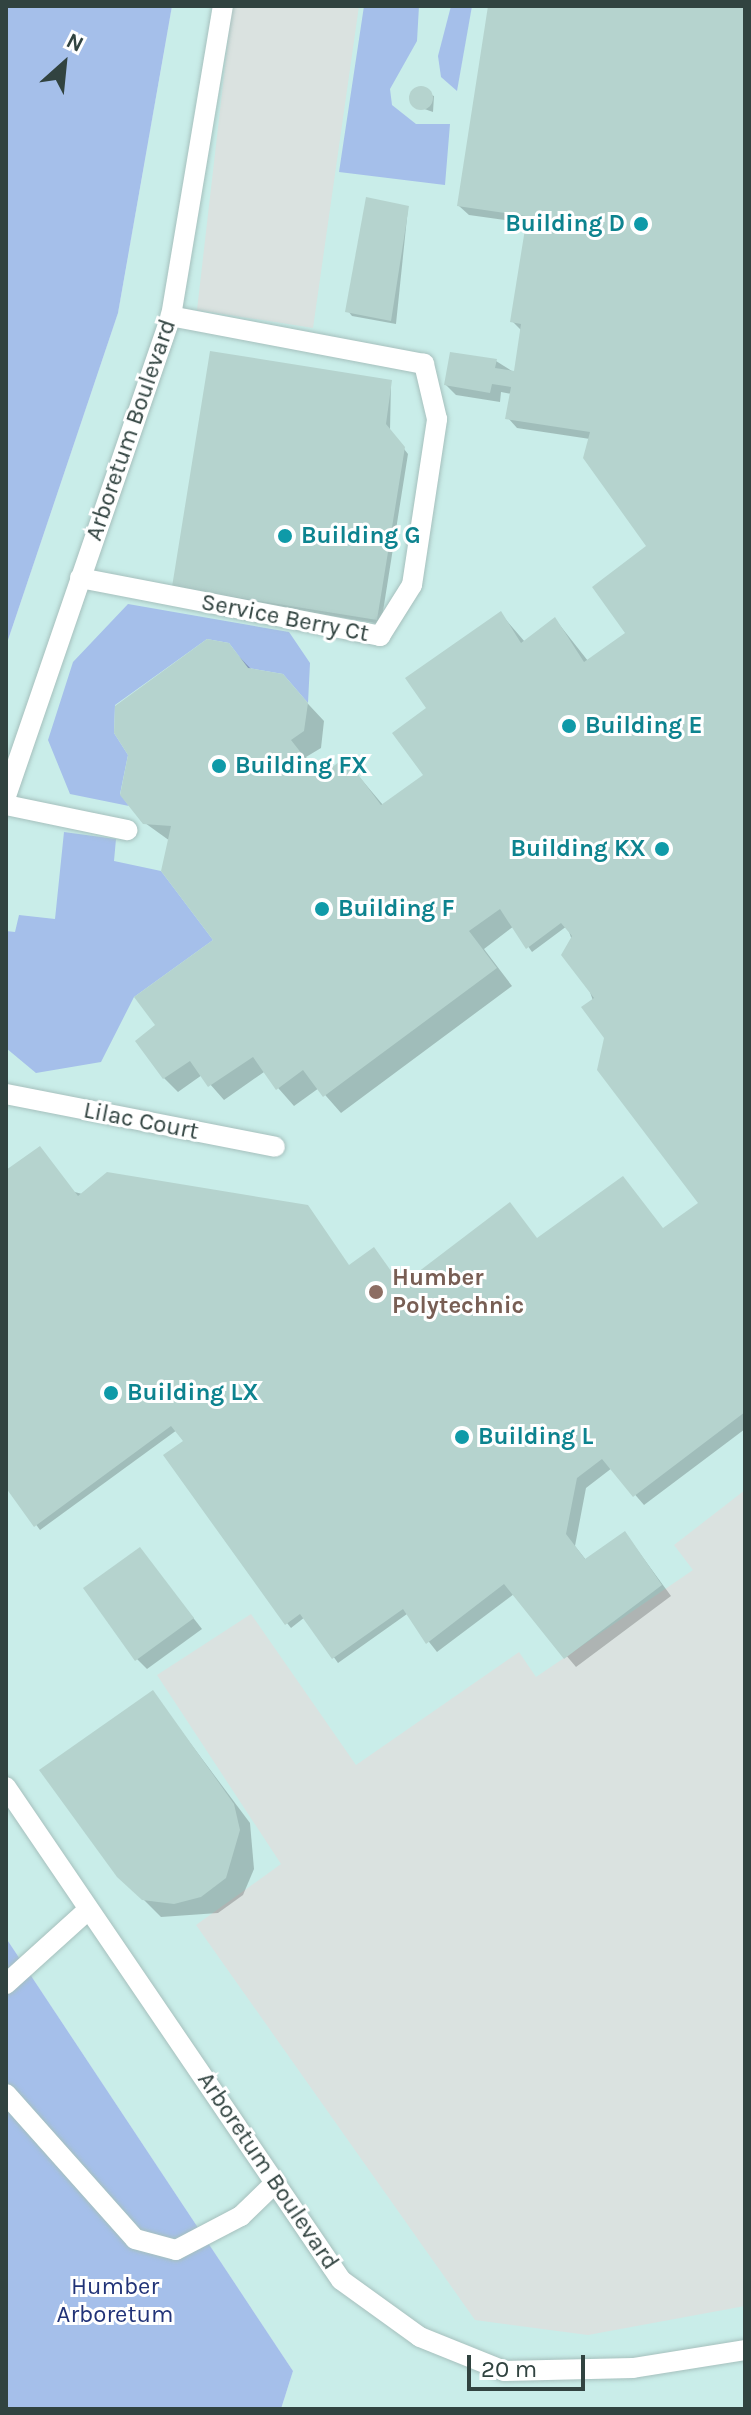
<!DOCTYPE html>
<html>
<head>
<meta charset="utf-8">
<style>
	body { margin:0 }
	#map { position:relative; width:751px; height:2415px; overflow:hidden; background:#e1f2f0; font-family:Karla,sans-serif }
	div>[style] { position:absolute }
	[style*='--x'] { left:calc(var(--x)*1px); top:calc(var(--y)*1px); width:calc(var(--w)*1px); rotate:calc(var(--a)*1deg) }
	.education>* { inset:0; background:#c9ede9 }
	.green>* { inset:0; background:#a5bfea }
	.parking>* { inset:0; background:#dae2e0 }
	.shadow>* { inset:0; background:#0003 }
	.building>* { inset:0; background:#b5d3ce }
	.round { border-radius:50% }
	.roads { filter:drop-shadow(0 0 2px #a6c0bd) drop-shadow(0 0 2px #a6c0bd) }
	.lane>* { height:20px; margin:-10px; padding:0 10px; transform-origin:10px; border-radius:10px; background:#fff }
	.dots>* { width:22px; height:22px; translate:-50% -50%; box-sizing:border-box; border:4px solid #fff; border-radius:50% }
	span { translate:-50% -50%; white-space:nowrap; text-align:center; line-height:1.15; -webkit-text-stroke:6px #fff; paint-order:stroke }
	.culture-label { font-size:24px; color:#0d838f; font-weight:700 }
	.right { translate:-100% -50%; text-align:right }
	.left { translate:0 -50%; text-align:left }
	.street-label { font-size:24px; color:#314340 }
	.education-label { font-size:24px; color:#785e54; font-weight:700 }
	.park-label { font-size:24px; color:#213378 }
	.frame { position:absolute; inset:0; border:8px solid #314340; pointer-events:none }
	.north { position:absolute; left:24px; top:24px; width:80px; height:80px; -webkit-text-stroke:6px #fff; paint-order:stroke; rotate:27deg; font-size:22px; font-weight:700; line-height:32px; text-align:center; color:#314340 }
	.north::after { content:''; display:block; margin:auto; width:28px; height:36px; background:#314340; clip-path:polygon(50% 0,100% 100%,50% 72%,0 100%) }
	.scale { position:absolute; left:467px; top:2355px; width:118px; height:36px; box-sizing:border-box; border:4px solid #314340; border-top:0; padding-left:10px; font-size:24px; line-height:28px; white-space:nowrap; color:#314340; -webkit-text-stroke:6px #fff; paint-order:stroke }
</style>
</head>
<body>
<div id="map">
	<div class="education">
		<div style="clip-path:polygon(172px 6px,745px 6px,745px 2409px,281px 2409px,293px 2371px,6px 1938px,6px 646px,118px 313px)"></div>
	</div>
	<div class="green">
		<div style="clip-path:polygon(6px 6px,172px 6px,118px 313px,6px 646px)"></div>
		<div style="clip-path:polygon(364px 6px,419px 6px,417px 41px,390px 89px,392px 105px,416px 124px,450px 124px,445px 185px,339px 172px)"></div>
		<div style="clip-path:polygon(451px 6px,472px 6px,457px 91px,441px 77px,438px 56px)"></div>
		<div style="clip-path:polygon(128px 604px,289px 632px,310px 663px,308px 703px,283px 674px,248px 668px,229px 643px,207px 639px,115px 705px,114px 733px,128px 755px,120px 794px,129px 806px,70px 794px,48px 740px,73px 662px)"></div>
		<div style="clip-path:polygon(64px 832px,116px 839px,114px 861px,161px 871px,213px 940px,134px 997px,101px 1062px,36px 1073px,6px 1048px,6px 931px,15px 932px,19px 915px,55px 919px)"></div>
		<div style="clip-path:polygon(6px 1938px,293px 2371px,281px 2409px,6px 2409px)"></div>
	</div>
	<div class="parking">
		<div style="clip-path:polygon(232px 6px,359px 6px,313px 328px,197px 310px)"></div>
		<div style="clip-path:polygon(745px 1490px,745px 2306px,588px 2335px,475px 2320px,196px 1925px,281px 1864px,157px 1675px,251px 1614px,356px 1765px,519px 1652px,536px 1677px,693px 1570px,674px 1545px)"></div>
	</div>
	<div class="shadow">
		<div style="clip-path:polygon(490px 6px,745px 6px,745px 1429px,644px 1505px,612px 1468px,586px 1488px,575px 1546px,586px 1560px,625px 1533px,671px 1596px,576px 1667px,514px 1594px,437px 1652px,407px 1614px,338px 1663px,305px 1617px,291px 1628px,287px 1623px,177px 1430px,40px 1530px,6px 1484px,6px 1173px,350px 1268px,373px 1250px,402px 1286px,538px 1240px,664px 1230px,701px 1204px,606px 1038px,567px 926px,532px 952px,514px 926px,484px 949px,512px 986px,341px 1113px,319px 1088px,294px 1106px,264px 1072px,224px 1100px,202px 1075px,178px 1092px,164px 1078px,158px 1026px,216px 941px,170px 841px,145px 823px,228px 645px,252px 670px,282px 676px,324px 721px,321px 748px,306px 757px,322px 778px,345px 760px,383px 805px,425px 775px,429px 709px,501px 614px,525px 642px,555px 619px,588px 661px,628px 633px,659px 562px,590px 439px,517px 428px,508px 418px,512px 394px,501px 392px,500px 402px,456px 395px,446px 385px,496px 361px,515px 373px,522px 331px,512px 321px,539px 225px,469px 215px,459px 206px)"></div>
		<div style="clip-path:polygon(415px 90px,434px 96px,433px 112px,413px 105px)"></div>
		<div style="clip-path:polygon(408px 208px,396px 324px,352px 316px,348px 311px)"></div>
		<div style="clip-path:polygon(391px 382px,390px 431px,408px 454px,381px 624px,179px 591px)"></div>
		<div style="clip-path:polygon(140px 1550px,202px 1629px,147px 1669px,137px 1659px)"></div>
		<div style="clip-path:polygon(152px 1692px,250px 1823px,254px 1869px,243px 1895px,218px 1913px,161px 1917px,143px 1899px)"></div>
	</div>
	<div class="building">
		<div style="clip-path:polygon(488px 6px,745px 6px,745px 1412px,633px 1497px,602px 1459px,577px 1478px,566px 1534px,585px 1559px,625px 1531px,662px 1585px,564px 1659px,504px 1584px,426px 1644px,403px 1609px,332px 1659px,300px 1614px,285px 1625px,163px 1455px,183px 1441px,171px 1426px,34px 1527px,6px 1488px,6px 1170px,40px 1146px,78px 1196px,107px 1172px,308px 1205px,349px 1265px,374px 1247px,401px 1285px,510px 1202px,537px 1238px,623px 1176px,663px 1228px,698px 1203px,597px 1070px,604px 1038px,581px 1007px,594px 998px,561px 955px,572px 936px,561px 923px,526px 949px,500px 909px,469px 931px,497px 968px,323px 1097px,303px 1070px,276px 1090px,253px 1057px,208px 1087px,190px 1061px,163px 1079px,135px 1041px,155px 1025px,134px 997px,213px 940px,161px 871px,171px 826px,143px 824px,120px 795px,128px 755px,114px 733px,115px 706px,207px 639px,229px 643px,248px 668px,283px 674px,308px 703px,304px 731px,291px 740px,320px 777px,345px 757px,381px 805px,423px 775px,392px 733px,426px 708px,405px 678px,501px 611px,521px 643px,555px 617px,584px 662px,625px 633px,592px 587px,646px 546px,583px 458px,590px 432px,505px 419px,511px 387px,492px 384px,490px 393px,444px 385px,450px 352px,497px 359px,495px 368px,514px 371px,521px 324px,510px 322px,525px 229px,536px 231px,539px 218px,457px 206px)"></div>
		<div class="round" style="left:409px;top:86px;width:24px;height:24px"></div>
		<div style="clip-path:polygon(366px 197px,409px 206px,391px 321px,345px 312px)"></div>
		<div style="clip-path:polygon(210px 351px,392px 380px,386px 424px,405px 447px,377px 620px,172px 587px)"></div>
		<div style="clip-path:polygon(140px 1547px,194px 1618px,135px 1661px,83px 1588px)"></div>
		<div style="clip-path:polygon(153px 1690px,234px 1804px,240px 1830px,226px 1878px,201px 1897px,174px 1904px,142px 1900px,117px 1877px,39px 1770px)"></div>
	</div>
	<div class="roads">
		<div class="lane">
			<div style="--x:80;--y:578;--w:306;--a:10.9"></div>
			<div style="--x:380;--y:636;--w:60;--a:-57.9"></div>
			<div style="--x:412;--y:585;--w:168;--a:-81.4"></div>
			<div style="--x:437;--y:419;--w:57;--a:-103.3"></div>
			<div style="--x:424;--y:364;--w:258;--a:-169.3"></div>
			<div style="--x:6;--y:796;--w:508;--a:-71.03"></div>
			<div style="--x:171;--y:316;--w:314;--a:-80.5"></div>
			<div style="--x:6;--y:805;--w:124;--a:11.7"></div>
			<div style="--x:6;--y:1094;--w:274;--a:11.1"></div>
			<div style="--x:6;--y:1787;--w:596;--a:55.8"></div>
			<div style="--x:341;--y:2280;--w:97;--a:35.8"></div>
			<div style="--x:420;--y:2337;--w:91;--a:22"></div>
			<div style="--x:504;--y:2371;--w:129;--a:-1.3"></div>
			<div style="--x:633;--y:2368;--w:113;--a:-9.1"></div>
			<div style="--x:6;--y:1984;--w:110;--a:-42.1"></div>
			<div style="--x:6;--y:2094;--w:194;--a:48.3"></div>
			<div style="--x:135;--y:2239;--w:42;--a:15"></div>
			<div style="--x:176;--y:2250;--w:73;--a:-27.6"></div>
			<div style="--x:241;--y:2216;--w:47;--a:-44.1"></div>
		</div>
	</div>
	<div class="dots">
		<div style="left:641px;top:224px;background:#0f9aa8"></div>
		<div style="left:285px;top:536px;background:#0f9aa8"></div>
		<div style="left:569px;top:726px;background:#0f9aa8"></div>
		<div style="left:219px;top:766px;background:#0f9aa8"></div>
		<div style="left:662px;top:849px;background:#0f9aa8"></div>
		<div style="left:322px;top:909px;background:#0f9aa8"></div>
		<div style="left:376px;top:1292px;background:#8d6e63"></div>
		<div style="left:111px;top:1393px;background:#0f9aa8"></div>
		<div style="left:462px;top:1437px;background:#0f9aa8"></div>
	</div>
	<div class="culture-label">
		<span class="right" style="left:625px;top:224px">Building D</span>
		<span class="left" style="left:301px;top:536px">Building G</span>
		<span class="left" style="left:585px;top:726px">Building E</span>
		<span class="left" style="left:235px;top:766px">Building FX</span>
		<span class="right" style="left:646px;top:849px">Building KX</span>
		<span class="left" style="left:338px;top:909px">Building F</span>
		<span class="left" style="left:127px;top:1393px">Building LX</span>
		<span class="left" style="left:478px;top:1437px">Building L</span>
	</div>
	<div class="street-label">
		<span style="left:131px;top:430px;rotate:-71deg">Arboretum Boulevard</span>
		<span style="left:285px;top:618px;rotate:11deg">Service Berry Ct</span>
		<span style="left:141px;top:1121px;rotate:11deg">Lilac Court</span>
		<span style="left:268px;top:2171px;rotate:56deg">Arboretum Boulevard</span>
	</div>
	<div class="education-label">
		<span class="left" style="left:392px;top:1292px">Humber<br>Polytechnic</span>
	</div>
	<div class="park-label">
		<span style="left:115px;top:2301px">Humber<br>Arboretum</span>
	</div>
	<div class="frame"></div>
	<div class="north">N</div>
	<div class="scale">20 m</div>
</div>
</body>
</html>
